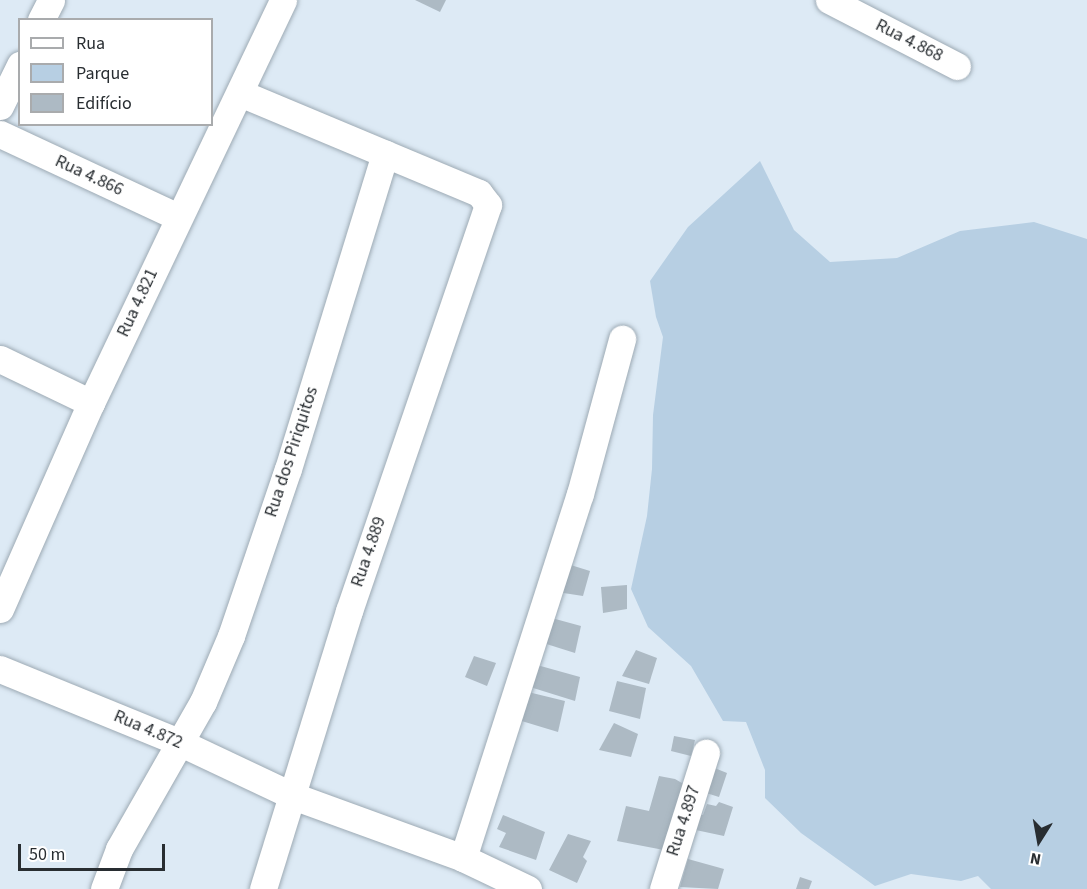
<!DOCTYPE html>
<html>
<head>
<meta charset="utf-8">
<style>
	body { margin:0 }
	#map { position:relative; width:1087px; height:889px; overflow:hidden; background:#ddeaf5; font-family:"Source Sans 3",sans-serif }
	div>[style] { position:absolute }
	[style*='--x'] { left:calc(var(--x)*1px); top:calc(var(--y)*1px); width:calc(var(--w)*1px); rotate:calc(var(--a)*1deg) }
	.green>* { inset:0; background:#b7cfe3 }
	.building>* { inset:0; background:#adbac4 }
	.roads { filter:drop-shadow(0 0 2px #9daab4) drop-shadow(0 0 2px #9daab4) }
	.minor>* { height:27px; margin:-13.5px; padding:0 13.5px; transform-origin:13.5px; border-radius:13.5px; background:#fff }
	span { translate:-50% -50%; white-space:nowrap; text-align:center; line-height:1.15; -webkit-text-stroke:6px #fff; paint-order:stroke }
	.street-label { font-size:18px; color:#282d31 }
	.legend { position:absolute; left:18px; top:18px; width:195px; height:108px; box-sizing:border-box; background:#fff; border:2px solid #a9abad; margin:0; padding:8px 10px; list-style:none; font-size:18px; color:#282d31 }
	.legend li { display:flex; align-items:center; gap:12px; height:30px }
	.legend b { width:30px; border:2px solid #a9abad }
	.north { position:absolute; left:1009px; top:811px; width:60px; height:60px; -webkit-text-stroke:4px #fff; paint-order:stroke; rotate:191deg; font-size:16px; font-weight:700; line-height:24px; text-align:center; color:#282d31 }
	.north::after { content:''; display:block; margin:auto; width:21px; height:27px; background:#282d31; clip-path:polygon(50% 0,100% 100%,50% 72%,0 100%) }
	.scale { position:absolute; left:18px; top:844px; width:147px; height:27px; box-sizing:border-box; border:3px solid #282d31; border-top:0; padding-left:8px; font-size:18px; line-height:21px; white-space:nowrap; color:#282d31; -webkit-text-stroke:4px #fff; paint-order:stroke }
</style>
</head>
<body>
<div id="map">
	<div class="green">
		<div style="clip-path:polygon(760px 161px,794px 230px,830px 262px,897px 258px,960px 231px,1034px 222px,1087px 239px,1087px 889px,991px 889px,978px 876px,961px 881px,911px 874px,875px 886px,801px 833px,765px 798px,765px 770px,746px 722px,723px 721px,691px 666px,648px 627px,631px 589px,647px 516px,652px 469px,653px 415px,663px 337px,656px 317px,650px 281px,688px 227px)"></div>
	</div>
	<div class="building">
		<div style="clip-path:polygon(415px 0,446px 0,440px 12px)"></div>
		<div style="clip-path:polygon(561px 562px,590px 571px,583px 596px,557px 592px)"></div>
		<div style="clip-path:polygon(627px 585px,627px 609px,603px 613px,601px 587px)"></div>
		<div style="clip-path:polygon(548px 617px,581px 626px,575px 653px,540px 642px)"></div>
		<div style="clip-path:polygon(636px 650px,657px 658px,649px 684px,622px 676px)"></div>
		<div style="clip-path:polygon(474px 656px,496px 663px,487px 686px,465px 677px)"></div>
		<div style="clip-path:polygon(537px 665px,580px 677px,575px 701px,530px 687px)"></div>
		<div style="clip-path:polygon(617px 681px,646px 688px,640px 719px,609px 711px)"></div>
		<div style="clip-path:polygon(524px 691px,565px 701px,558px 732px,515px 719px)"></div>
		<div style="clip-path:polygon(614px 723px,638px 734px,631px 757px,599px 750px)"></div>
		<div style="clip-path:polygon(674px 736px,695px 740px,691px 756px,671px 751px)"></div>
		<div style="clip-path:polygon(707px 765px,727px 773px,719px 797px,703px 792px)"></div>
		<div style="clip-path:polygon(659px 776px,675px 779px,687px 786px,669px 851px,617px 841px,626px 806px,649px 811px)"></div>
		<div style="clip-path:polygon(719px 802px,733px 807px,724px 836px,691px 829px,693px 815px,703px 815px,707px 804px,716px 806px)"></div>
		<div style="clip-path:polygon(503px 815px,545px 832px,536px 860px,499px 847px,506px 833px,497px 829px)"></div>
		<div style="clip-path:polygon(568px 834px,591px 841px,583px 857px,587px 861px,577px 883px,549px 870px)"></div>
		<div style="clip-path:polygon(688px 859px,724px 869px,718px 889px,680px 887px)"></div>
		<div style="clip-path:polygon(800px 877px,812px 881px,809px 889px,796px 889px)"></div>
	</div>
	<div class="roads">
		<div class="minor">
			<div style="--x:829;--y:0;--w:144;--a:27.3"></div>
			<div style="--x:41;--y:20;--w:22;--a:-63"></div>
			<div style="--x:240;--y:93;--w:259;--a:22.7"></div>
			<div style="--x:479;--y:193;--w:15;--a:53"></div>
			<div style="--x:488;--y:205;--w:429;--a:108.9"></div>
			<div style="--x:349;--y:611;--w:291;--a:107.2"></div>
			<div style="--x:0;--y:106;--w:46;--a:-64"></div>
			<div style="--x:0;--y:134;--w:196;--a:25"></div>
			<div style="--x:0;--y:359;--w:101;--a:25.8"></div>
			<div style="--x:0;--y:609;--w:225;--a:-66.2"></div>
			<div style="--x:91;--y:403;--w:446;--a:-64.5"></div>
			<div style="--x:0;--y:669;--w:196;--a:22.2"></div>
			<div style="--x:181;--y:743;--w:124;--a:25.3"></div>
			<div style="--x:293;--y:796;--w:181;--a:20"></div>
			<div style="--x:463;--y:858;--w:72;--a:25.5"></div>
			<div style="--x:463;--y:858;--w:382;--a:-72.2"></div>
			<div style="--x:580;--y:494;--w:161;--a:-74.8"></div>
			<div style="--x:104;--y:889;--w:43;--a:-69.4"></div>
			<div style="--x:119;--y:849;--w:169;--a:-60.3"></div>
			<div style="--x:203;--y:702;--w:72;--a:-67"></div>
			<div style="--x:231;--y:636;--w:176;--a:-71.2"></div>
			<div style="--x:288;--y:469;--w:330;--a:-72.9"></div>
			<div style="--x:663;--y:889;--w:143;--a:-72.5"></div>
		</div>
	</div>
	<div class="street-label">
		<span style="left:909px;top:41px;rotate:27deg">Rua 4.868</span>
		<span style="left:89px;top:176px;rotate:25deg">Rua 4.866</span>
		<span style="left:138px;top:303px;rotate:-65deg">Rua 4.821</span>
		<span style="left:292px;top:452px;rotate:-72deg">Rua dos Piriquitos</span>
		<span style="left:369px;top:552px;rotate:-71deg">Rua 4.889</span>
		<span style="left:148px;top:730px;rotate:23deg">Rua 4.872</span>
		<span style="left:684px;top:821px;rotate:-72deg">Rua 4.897</span>
	</div>
	<ul class="legend">
	<li><b style="height:8px;background:#fff"></b>Rua</li>
	<li><b style="height:16px;background:#b7cfe3"></b>Parque</li>
	<li><b style="height:16px;background:#adbac4"></b>Edifício</li>
	</ul>
	<div class="north">N</div>
	<div class="scale">50 m</div>
</div>
</body>
</html>
